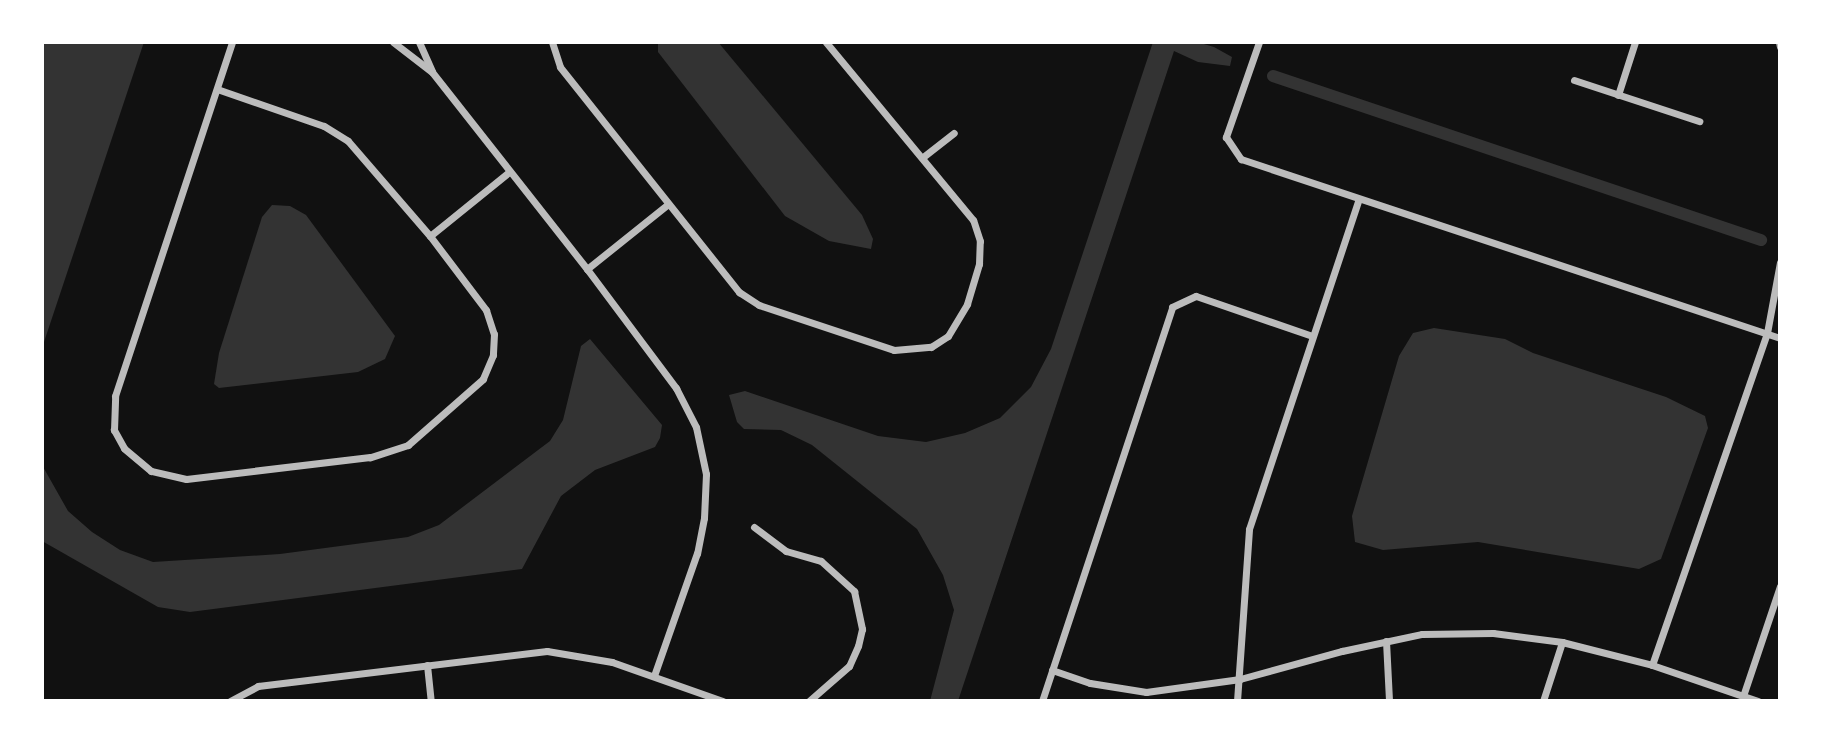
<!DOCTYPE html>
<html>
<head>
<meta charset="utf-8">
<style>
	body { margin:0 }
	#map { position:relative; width:1822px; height:743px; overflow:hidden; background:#111; font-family:"Golos Text",sans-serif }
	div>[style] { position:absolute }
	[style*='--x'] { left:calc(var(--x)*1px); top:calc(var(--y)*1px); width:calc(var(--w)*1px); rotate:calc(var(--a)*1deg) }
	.water>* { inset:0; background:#333 }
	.canal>* { height:12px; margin:-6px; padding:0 6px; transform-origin:6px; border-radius:6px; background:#333 }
	.minor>* { height:7px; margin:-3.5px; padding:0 3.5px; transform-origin:3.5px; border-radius:3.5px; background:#bcbcbc }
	span { translate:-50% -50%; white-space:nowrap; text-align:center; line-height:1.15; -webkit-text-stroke:7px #fff; paint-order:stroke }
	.frame { position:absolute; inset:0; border:44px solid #fff; pointer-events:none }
</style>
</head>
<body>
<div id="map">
	<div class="water">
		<div style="clip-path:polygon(42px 42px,144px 42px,42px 348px)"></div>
		<div style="clip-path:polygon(658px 42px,718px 42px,862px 215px,873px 239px,871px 249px,829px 241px,785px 216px,658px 52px)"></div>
		<div style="clip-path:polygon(1153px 42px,1197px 42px,1214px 47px,1232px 57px,1230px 66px,1198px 62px,1174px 51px,958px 701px,930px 701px,954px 610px,943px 575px,917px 529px,812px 445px,781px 430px,744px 429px,737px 422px,729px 395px,745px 391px,878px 436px,926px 442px,965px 433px,1000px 418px,1031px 387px,1051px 349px)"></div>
		<div style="clip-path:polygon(272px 205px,290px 206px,306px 215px,395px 336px,385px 359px,358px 372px,219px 388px,214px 384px,219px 353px,262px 217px)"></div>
		<div style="clip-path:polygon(1434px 328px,1505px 339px,1533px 353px,1666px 397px,1705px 416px,1708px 428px,1661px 559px,1639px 569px,1478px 542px,1383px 550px,1355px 542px,1352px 516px,1399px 356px,1413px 333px)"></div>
		<div style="clip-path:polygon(590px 339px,662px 425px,660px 438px,655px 447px,595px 470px,561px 496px,522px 569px,190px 612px,158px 607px,42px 541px,42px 465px,68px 511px,92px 532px,120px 550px,153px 562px,280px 554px,408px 537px,439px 525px,550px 441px,563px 420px,581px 346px)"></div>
	</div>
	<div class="canal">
		<div style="--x:1273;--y:76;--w:515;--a:18.58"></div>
	</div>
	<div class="minor">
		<div style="--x:393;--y:42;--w:49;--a:37.6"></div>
		<div style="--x:432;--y:72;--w:251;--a:51.8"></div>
		<div style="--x:587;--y:269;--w:149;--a:53.2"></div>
		<div style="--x:676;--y:388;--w:44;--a:62.9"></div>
		<div style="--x:696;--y:427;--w:48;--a:78"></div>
		<div style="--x:706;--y:474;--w:44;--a:92.6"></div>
		<div style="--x:704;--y:518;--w:36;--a:101"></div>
		<div style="--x:697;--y:553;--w:130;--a:109.3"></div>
		<div style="--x:419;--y:42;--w:32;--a:66"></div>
		<div style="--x:552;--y:42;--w:26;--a:72"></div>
		<div style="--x:560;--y:67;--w:288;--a:51.5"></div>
		<div style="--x:739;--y:292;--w:24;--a:33"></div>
		<div style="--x:759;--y:305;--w:142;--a:18.4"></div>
		<div style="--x:894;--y:350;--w:37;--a:-5"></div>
		<div style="--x:931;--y:347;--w:20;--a:-33"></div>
		<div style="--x:948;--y:336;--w:37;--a:-59"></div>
		<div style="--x:967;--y:304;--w:42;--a:-73.3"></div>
		<div style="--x:979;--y:264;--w:23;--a:-88"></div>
		<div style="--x:980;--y:241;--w:22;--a:-108"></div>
		<div style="--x:973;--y:220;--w:231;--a:-129.6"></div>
		<div style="--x:1259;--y:42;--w:101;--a:109.2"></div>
		<div style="--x:1226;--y:137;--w:27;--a:56"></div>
		<div style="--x:1241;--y:159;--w:568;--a:18.37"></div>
		<div style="--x:1779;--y:42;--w:5;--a:79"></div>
		<div style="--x:1574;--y:80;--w:132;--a:18.2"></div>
		<div style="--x:217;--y:89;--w:113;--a:19.1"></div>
		<div style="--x:324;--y:126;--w:28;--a:32"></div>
		<div style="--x:348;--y:141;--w:125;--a:49.2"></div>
		<div style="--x:430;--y:236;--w:93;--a:52.9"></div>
		<div style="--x:486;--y:310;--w:25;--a:72"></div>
		<div style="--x:494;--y:334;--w:21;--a:93"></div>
		<div style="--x:493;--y:355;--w:26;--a:113"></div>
		<div style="--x:483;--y:379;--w:100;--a:138.7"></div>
		<div style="--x:408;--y:445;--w:40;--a:162"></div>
		<div style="--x:370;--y:457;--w:185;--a:173.2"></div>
		<div style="--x:186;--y:479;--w:36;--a:-167"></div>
		<div style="--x:151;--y:471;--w:35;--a:-140"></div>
		<div style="--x:124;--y:448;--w:21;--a:-119"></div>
		<div style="--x:114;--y:430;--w:34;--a:-88"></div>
		<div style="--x:115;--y:396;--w:373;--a:-71.7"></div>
		<div style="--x:1618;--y:95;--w:56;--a:-72.2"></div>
		<div style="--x:923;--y:157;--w:39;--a:-38"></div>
		<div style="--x:430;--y:236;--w:102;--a:-39"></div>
		<div style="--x:587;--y:269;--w:104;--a:-38.7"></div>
		<div style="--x:754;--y:527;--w:40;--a:37"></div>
		<div style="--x:786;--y:551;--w:36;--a:16"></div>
		<div style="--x:821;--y:561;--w:45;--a:42.3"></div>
		<div style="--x:854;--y:591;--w:39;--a:78"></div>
		<div style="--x:862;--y:629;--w:17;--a:103"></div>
		<div style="--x:858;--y:646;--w:22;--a:114"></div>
		<div style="--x:849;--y:666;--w:53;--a:138.8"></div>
		<div style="--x:1386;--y:641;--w:60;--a:87.1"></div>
		<div style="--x:427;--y:665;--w:36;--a:84"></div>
		<div style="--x:1652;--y:665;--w:351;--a:-70.9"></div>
		<div style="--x:1767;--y:333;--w:72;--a:-79.6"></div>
		<div style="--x:1052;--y:670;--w:40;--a:18.9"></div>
		<div style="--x:1090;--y:683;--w:57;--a:9.1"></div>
		<div style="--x:1146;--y:692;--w:95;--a:-7.9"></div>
		<div style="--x:1240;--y:679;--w:106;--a:-15.4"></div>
		<div style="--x:1342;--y:651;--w:82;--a:-12"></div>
		<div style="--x:1422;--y:634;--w:71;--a:-0.8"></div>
		<div style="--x:1493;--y:633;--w:70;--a:7.4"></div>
		<div style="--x:1562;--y:642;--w:93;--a:14.3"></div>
		<div style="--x:1652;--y:665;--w:112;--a:18.8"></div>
		<div style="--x:1743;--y:696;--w:116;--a:-71.4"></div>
		<div style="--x:230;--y:701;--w:32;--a:-28"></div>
		<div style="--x:258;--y:686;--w:291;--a:-6.9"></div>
		<div style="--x:547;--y:651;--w:66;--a:9.6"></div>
		<div style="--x:612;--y:662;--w:118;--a:19.4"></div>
		<div style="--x:1042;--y:701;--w:415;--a:-71.7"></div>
		<div style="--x:1172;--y:307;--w:26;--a:-25"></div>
		<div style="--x:1196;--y:296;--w:123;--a:19"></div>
		<div style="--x:1237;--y:701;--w:172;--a:-86"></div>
		<div style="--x:1249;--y:529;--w:346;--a:-71.6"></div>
		<div style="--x:1543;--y:701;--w:62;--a:-72.1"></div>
	</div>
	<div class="frame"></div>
</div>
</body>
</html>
